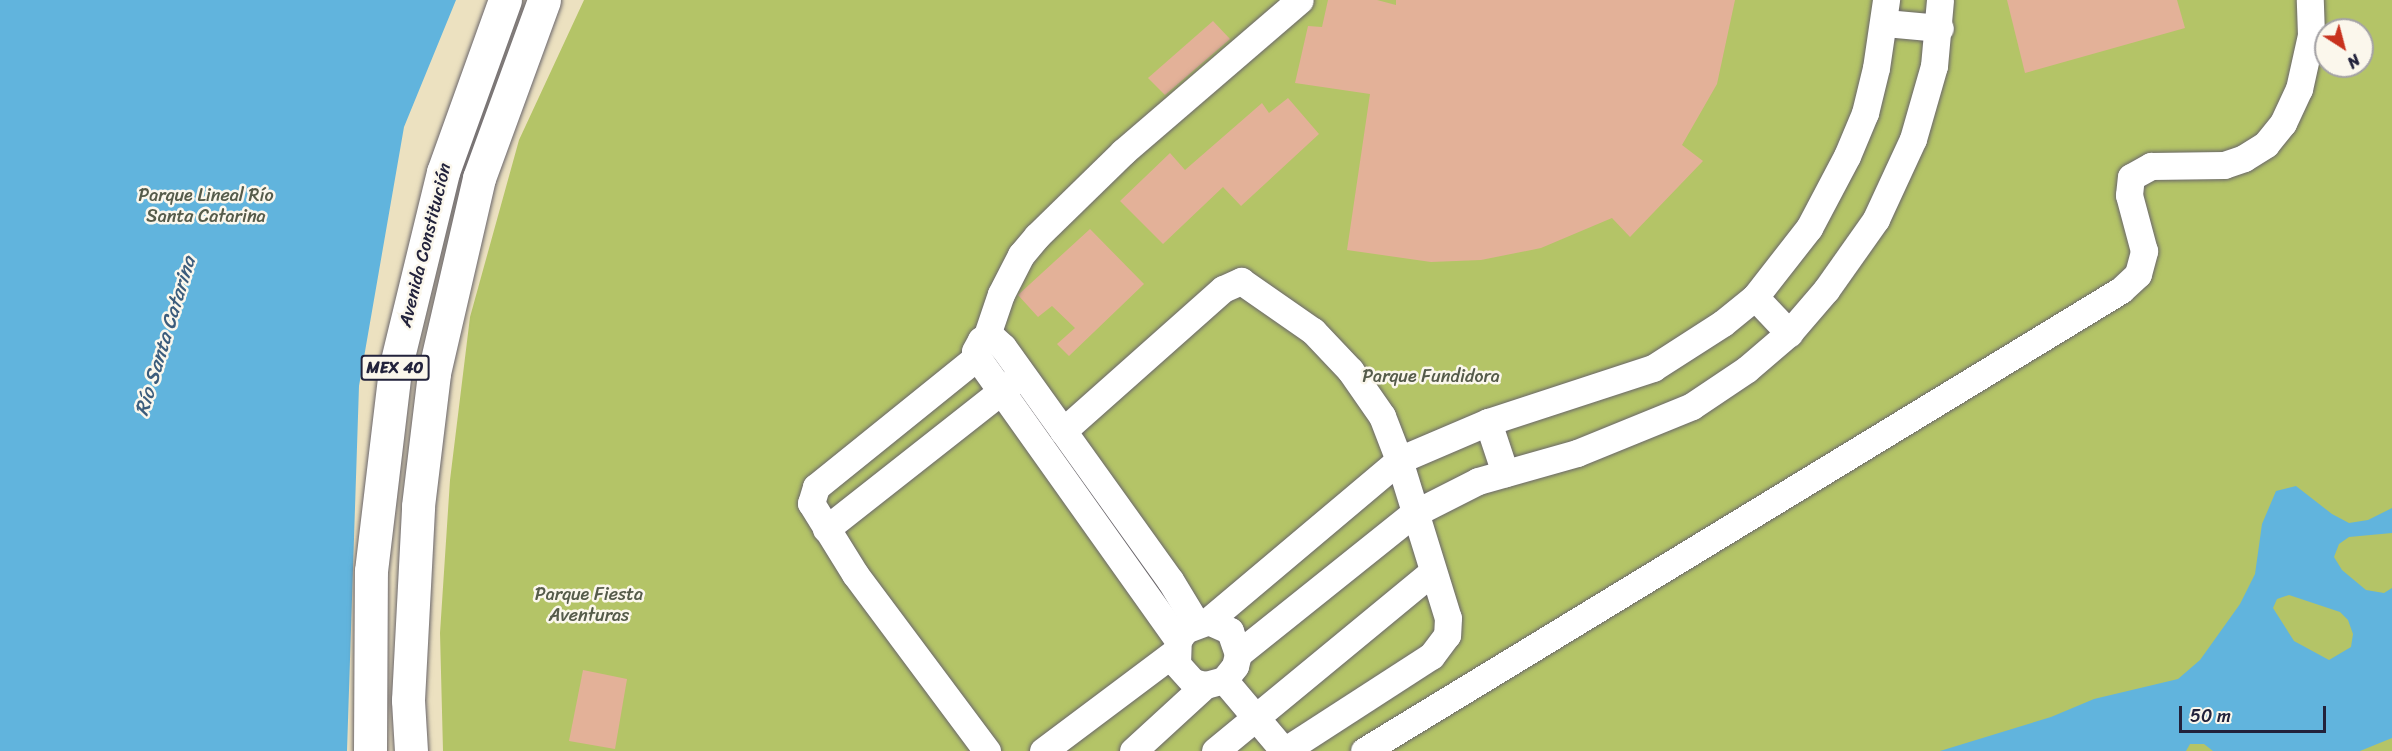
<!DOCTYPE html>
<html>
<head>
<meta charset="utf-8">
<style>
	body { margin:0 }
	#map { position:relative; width:2392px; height:751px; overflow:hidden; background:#ece1c0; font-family:Sriracha,sans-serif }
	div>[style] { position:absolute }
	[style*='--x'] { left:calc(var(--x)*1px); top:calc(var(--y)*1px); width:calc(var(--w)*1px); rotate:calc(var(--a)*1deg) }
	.green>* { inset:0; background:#b4c467 }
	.water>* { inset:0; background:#61b4dd }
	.building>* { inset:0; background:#e3b198 }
	.roads { filter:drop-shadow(0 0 2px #69656a) drop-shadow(0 0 2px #69656a) }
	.minor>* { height:27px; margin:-13.5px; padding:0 13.5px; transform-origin:13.5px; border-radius:13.5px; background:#fff }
	.highway>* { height:33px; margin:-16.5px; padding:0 16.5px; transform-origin:16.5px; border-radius:16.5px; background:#fff }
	span { translate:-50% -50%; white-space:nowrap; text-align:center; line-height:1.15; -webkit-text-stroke:5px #fbf7ec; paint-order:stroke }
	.shield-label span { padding:2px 4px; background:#fbf7ec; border:2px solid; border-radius:4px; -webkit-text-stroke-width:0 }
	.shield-label { font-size:16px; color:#22223b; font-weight:700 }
	.park-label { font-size:18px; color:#555b4a }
	.street-label { font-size:18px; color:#22223b }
	.water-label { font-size:20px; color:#3b5c7c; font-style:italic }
	.north { position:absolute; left:2314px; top:18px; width:60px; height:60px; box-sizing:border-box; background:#fbf7ec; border:2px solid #a4a2a5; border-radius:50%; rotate:144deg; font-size:16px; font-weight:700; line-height:24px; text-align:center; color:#22223b }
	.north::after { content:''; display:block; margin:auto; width:21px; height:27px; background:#c8321e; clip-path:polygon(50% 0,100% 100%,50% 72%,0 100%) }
	.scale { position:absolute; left:2179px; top:706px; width:147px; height:27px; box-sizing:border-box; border:3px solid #22223b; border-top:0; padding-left:8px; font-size:18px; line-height:21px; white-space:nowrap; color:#22223b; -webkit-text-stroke:4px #fbf7ec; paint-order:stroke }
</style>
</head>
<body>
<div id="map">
	<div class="green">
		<div style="clip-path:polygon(evenodd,584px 0,2392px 0,2392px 751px,443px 751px,440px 633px,450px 480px,470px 317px,519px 140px,584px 0,2326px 30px,2362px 30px,2362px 66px,2326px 66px,2326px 30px)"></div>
	</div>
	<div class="water">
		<div style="clip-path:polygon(0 0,456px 0,404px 127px,359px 386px,347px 751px,0 751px)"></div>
		<div style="clip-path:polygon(evenodd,2296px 486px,2332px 514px,2349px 523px,2368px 520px,2392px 508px,2392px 533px,2349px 537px,2339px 544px,2334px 557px,2342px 570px,2366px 590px,2384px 593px,2392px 588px,2392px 738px,2360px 751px,2213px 751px,2204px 744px,2190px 744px,2186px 751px,1940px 751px,2051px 717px,2094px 699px,2178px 679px,2200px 660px,2240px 604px,2255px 574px,2262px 524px,2276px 491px,2296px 486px,2289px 595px,2340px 612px,2348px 620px,2353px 634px,2351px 647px,2329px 660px,2294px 641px,2273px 608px,2277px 599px,2289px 595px)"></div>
	</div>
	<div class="building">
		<div style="clip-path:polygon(1328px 0,1377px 0,1396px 5px,1396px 0,1735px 0,1717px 84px,1682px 145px,1703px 161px,1630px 237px,1612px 218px,1541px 248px,1481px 260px,1431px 262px,1347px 250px,1370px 94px,1295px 83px,1308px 26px,1322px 27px)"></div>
		<div style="clip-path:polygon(2007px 0,2177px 0,2185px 28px,2025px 73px)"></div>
		<div style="clip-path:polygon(1213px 21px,1230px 39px,1165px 95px,1148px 78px)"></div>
		<div style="clip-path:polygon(1288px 98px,1319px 134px,1241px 206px,1223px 187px,1163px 244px,1120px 201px,1170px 153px,1185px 170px,1262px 103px,1269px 113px)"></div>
		<div style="clip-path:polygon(1090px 229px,1144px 284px,1069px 356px,1057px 344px,1075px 328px,1052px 306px,1038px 317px,1018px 295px)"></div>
		<div style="clip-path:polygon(583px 670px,627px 679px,615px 749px,569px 741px)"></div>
	</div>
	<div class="roads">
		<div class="minor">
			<div style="--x:1885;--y:23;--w:55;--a:5.2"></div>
			<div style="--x:1755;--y:297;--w:50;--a:46.6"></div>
			<div style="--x:986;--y:338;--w:46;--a:-71.2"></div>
			<div style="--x:1001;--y:294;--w:44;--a:-62.9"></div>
			<div style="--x:1021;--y:255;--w:25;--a:-50"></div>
			<div style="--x:1037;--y:236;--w:120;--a:-44.3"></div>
			<div style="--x:1123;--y:152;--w:233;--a:-40.7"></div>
			<div style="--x:977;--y:357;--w:207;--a:141.1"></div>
			<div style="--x:816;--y:487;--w:17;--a:107"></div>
			<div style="--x:811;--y:503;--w:84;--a:58.2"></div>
			<div style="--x:855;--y:574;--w:221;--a:53.3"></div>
			<div style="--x:1488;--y:422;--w:54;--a:71.6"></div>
			<div style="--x:1063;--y:431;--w:214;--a:-41.6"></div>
			<div style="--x:1223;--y:289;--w:20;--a:-24"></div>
			<div style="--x:1241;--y:281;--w:88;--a:34.8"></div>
			<div style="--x:1313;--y:331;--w:54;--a:46.5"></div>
			<div style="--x:1350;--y:370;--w:56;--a:55.2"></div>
			<div style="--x:1382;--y:416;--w:47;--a:68.9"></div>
			<div style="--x:1399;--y:460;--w:165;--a:72.8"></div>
			<div style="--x:1448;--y:618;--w:17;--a:93"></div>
			<div style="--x:1447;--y:635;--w:26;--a:127"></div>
			<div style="--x:1431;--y:656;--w:175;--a:147.1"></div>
			<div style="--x:826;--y:529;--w:239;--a:-38.2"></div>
			<div style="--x:1208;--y:621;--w:24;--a:24"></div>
			<div style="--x:1230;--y:631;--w:24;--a:71"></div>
			<div style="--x:1238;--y:654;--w:12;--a:104"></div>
			<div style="--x:1235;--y:666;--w:18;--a:128"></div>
			<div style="--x:1224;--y:680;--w:20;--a:165"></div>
			<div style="--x:1205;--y:685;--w:12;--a:-166"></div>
			<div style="--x:1193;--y:682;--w:24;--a:-132"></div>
			<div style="--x:1177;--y:664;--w:24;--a:-88"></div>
			<div style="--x:1178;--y:640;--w:12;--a:-55"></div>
			<div style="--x:1185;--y:630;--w:25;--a:-21"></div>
			<div style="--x:1208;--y:621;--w:250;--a:-40.1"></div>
			<div style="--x:1399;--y:460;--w:97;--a:-23.1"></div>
			<div style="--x:1488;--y:422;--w:174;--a:-18.1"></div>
			<div style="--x:1653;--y:368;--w:83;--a:-32.7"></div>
			<div style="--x:1723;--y:323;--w:41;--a:-39.1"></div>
			<div style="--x:1755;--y:297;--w:88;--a:-52"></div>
			<div style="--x:1809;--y:228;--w:81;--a:-62.2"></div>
			<div style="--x:1847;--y:156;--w:47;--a:-67.3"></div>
			<div style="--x:1865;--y:113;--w:46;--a:-76.3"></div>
			<div style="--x:1876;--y:68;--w:69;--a:-81.6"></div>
			<div style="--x:1178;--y:640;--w:347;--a:-125.4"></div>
			<div style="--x:977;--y:357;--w:6;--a:-108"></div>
			<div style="--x:975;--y:351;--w:13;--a:-61"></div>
			<div style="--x:981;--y:340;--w:12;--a:-9"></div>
			<div style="--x:993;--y:338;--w:13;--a:42"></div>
			<div style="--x:1003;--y:347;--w:287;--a:54.4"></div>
			<div style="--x:1170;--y:580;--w:50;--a:58.8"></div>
			<div style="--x:1238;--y:654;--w:224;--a:-38.7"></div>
			<div style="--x:1413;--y:514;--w:73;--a:-26.9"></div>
			<div style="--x:1478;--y:481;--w:103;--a:-15.8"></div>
			<div style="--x:1577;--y:453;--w:124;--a:-22.2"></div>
			<div style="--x:1692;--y:406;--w:66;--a:-33.9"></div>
			<div style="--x:1747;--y:369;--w:55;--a:-40.6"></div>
			<div style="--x:1789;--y:333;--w:57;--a:-49.3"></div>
			<div style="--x:1826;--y:290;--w:87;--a:-54.8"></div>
			<div style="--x:1876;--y:219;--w:88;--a:-65.2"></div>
			<div style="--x:1913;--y:139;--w:76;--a:-74"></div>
			<div style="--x:1934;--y:66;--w:66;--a:-84.8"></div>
			<div style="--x:1224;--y:680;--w:93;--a:49.8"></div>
			<div style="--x:1043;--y:751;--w:165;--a:-36.9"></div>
			<div style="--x:1133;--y:751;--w:98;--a:-42.5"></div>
			<div style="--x:1215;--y:751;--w:280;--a:-39.5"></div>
			<div style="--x:1364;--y:751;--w:886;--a:-31.34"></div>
			<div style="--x:2121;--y:290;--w:23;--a:-43"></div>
			<div style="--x:2138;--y:274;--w:24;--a:-75"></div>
			<div style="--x:2144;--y:251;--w:58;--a:-105"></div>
			<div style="--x:2129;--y:195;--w:18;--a:-84"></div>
			<div style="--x:2131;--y:177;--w:23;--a:-29"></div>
			<div style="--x:2151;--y:166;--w:73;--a:-0.8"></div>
			<div style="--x:2224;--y:165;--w:21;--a:-19"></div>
			<div style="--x:2244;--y:158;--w:26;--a:-32"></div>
			<div style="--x:2266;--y:144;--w:27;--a:-51"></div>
			<div style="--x:2283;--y:123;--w:38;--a:-65"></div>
			<div style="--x:2299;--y:89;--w:55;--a:-77.5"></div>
			<div style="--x:2311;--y:35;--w:35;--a:-92"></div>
		</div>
		<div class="highway">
			<div style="--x:370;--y:751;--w:180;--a:-89.7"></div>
			<div style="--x:371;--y:571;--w:203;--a:-83.2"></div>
			<div style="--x:395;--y:369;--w:203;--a:-76.3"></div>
			<div style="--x:443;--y:172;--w:183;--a:-70.2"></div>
			<div style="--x:411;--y:751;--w:51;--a:-93.4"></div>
			<div style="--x:408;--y:700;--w:194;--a:-87"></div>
			<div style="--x:418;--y:506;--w:134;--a:-83.1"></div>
			<div style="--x:434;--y:373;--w:200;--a:-77"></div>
			<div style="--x:479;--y:178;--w:189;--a:-69.9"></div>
		</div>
	</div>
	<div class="shield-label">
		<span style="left:395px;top:368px">MEX 40</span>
	</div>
	<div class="park-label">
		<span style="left:206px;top:206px">Parque Lineal Río<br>Santa Catarina</span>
		<span style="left:1431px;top:376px">Parque Fundidora</span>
		<span style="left:589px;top:605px">Parque Fiesta<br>Aventuras</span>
	</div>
	<div class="street-label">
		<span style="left:425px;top:245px;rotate:-76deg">Avenida Constitución</span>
	</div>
	<div class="water-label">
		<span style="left:165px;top:336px;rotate:-73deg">Río Santa Catarina</span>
	</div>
	<div class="north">N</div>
	<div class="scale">50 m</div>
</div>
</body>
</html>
